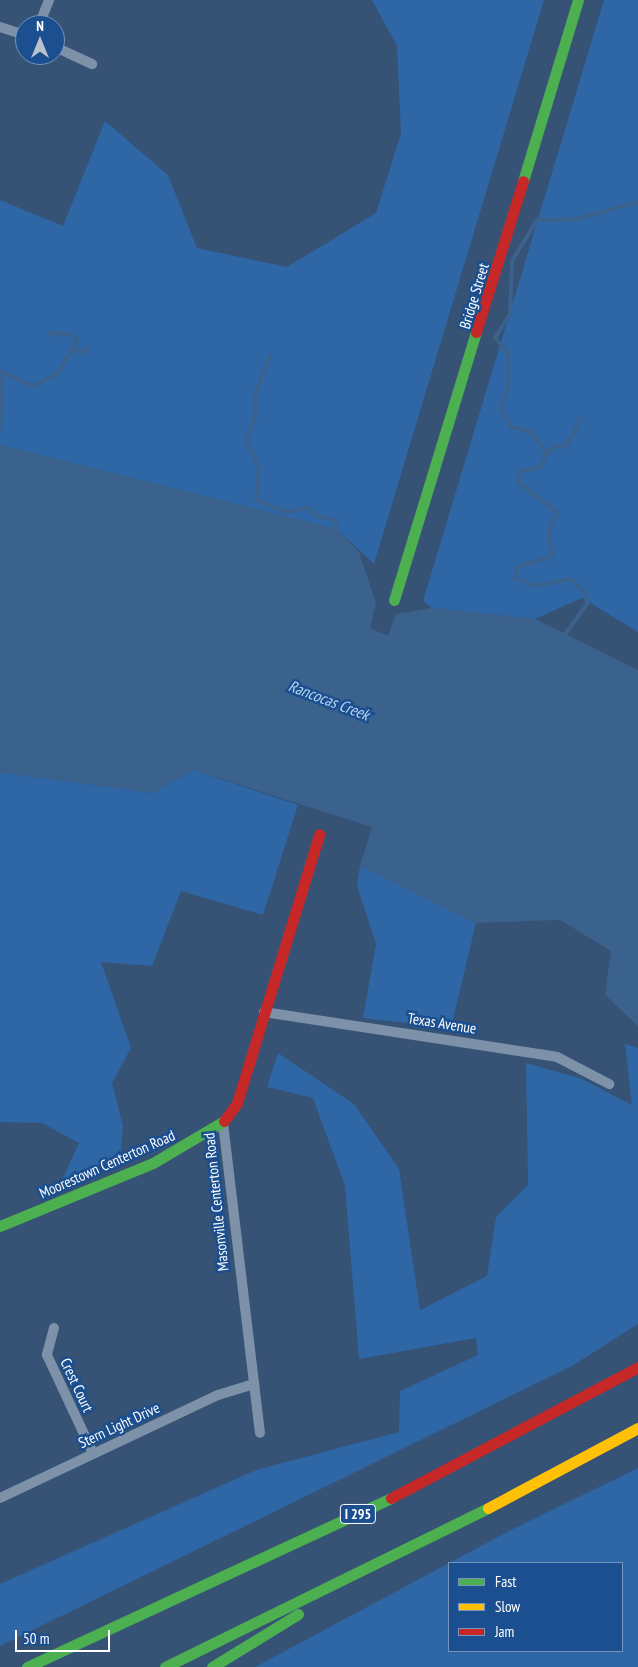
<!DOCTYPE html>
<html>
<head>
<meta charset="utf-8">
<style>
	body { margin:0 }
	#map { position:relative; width:638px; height:1667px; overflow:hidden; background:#365274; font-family:"PT Sans Narrow",sans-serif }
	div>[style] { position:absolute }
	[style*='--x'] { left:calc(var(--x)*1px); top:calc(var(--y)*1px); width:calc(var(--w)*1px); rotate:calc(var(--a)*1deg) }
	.green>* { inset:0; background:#2f66a5 }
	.water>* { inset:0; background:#3b618d }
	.stream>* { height:4px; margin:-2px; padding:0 2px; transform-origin:2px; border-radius:2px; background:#3b618d }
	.street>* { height:10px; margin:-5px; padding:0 5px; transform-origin:5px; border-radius:5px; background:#7d92a8 }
	.fast>* { height:11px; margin:-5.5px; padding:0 5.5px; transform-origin:5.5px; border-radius:5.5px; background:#4caf50 }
	.slow>* { height:11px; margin:-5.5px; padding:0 5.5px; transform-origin:5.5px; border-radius:5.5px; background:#ffc107 }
	.jam>* { height:11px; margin:-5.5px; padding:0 5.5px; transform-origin:5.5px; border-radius:5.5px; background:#c62828 }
	span { translate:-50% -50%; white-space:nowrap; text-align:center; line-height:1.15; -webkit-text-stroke:5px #1b4f8f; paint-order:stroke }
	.shield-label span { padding:1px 4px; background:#1b4f8f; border:1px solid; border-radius:4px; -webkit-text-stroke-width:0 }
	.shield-label { font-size:14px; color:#fff; font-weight:700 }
	.street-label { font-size:15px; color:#fff }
	.water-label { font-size:16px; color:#b5d3f5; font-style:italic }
	.legend { position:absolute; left:448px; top:1562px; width:175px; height:90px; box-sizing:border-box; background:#1b4f8f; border:1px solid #7695bc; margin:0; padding:6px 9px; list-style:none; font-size:15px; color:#fff }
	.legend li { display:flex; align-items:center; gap:10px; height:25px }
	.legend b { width:25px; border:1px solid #7695bc }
	.north { position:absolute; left:15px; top:15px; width:50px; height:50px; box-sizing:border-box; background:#1b4f8f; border:1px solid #7695bc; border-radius:50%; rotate:0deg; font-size:14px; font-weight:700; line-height:20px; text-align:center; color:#fff }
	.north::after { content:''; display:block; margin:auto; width:18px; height:22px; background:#b9c2ce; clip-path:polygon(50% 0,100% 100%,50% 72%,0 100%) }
	.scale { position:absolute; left:15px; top:1630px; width:95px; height:22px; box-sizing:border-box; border:2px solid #fff; border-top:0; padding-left:6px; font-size:15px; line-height:18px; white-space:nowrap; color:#fff; -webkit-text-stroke:4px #1b4f8f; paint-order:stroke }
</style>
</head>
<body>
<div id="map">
	<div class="green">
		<div style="clip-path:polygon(372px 0,544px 0,374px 564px,336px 529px,0 445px,0 200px,63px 226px,105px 121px,168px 175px,197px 248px,287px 267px,376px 213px,401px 133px,397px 46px)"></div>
		<div style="clip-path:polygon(604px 0,638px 0,638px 632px,582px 598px,535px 619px,432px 608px,423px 601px)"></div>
		<div style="clip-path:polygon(193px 770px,298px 805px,263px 915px,181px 891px,152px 966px,101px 962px,131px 1048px,112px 1083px,123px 1126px,120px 1160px,62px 1180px,79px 1143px,42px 1123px,0 1122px,0 772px,152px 793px)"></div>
		<div style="clip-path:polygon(360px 866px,476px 923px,451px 1028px,363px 1018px,376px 944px,357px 886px)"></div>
		<div style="clip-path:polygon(625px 1044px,638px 1048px,638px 1324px,572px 1366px,0 1646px,0 1584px,256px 1470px,399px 1432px,400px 1391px,478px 1355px,476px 1338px,359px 1359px,345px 1186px,313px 1098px,267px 1087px,278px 1053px,354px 1104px,399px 1169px,420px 1310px,487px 1276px,496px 1217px,528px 1185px,526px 1063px,582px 1079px,632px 1105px)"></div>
		<div style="clip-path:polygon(evenodd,638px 1468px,638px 1667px,255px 1667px,507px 1532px,638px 1468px,449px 1563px,622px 1563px,622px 1651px,449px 1651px,449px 1563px)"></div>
	</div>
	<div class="water">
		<div style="clip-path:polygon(0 445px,336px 529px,359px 552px,376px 603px,370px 628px,388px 636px,396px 614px,432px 608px,535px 619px,638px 670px,638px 1026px,605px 995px,611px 951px,560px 920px,476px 923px,360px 866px,372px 827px,193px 770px,152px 793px,0 772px)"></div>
	</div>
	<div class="stream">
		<div style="--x:75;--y:350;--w:9;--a:13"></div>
		<div style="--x:84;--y:352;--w:6;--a:-59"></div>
		<div style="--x:270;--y:356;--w:42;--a:111"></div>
		<div style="--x:255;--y:395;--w:22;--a:90"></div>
		<div style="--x:255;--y:417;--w:26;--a:111"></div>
		<div style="--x:246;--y:441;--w:30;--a:64"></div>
		<div style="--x:259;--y:468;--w:32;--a:95"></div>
		<div style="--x:256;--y:500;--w:33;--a:21"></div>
		<div style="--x:287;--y:512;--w:22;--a:-13"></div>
		<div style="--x:308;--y:507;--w:12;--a:48"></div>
		<div style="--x:316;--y:516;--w:19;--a:12"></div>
		<div style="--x:335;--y:520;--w:14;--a:82"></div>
		<div style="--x:0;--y:371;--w:36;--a:24"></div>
		<div style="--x:33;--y:386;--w:28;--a:-27"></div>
		<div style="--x:58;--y:373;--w:37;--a:-59"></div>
		<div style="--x:77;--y:341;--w:7;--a:-124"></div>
		<div style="--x:73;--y:335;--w:23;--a:-175"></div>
		<div style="--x:0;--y:430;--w:58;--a:-87"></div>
		<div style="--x:547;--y:454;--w:10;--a:-45"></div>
		<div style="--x:554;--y:447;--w:13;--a:-9"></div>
		<div style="--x:567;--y:445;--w:30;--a:-62"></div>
		<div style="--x:563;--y:637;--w:41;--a:-54"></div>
		<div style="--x:587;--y:604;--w:10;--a:-96"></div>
		<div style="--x:586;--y:594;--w:21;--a:-135"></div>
		<div style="--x:571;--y:579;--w:36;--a:169"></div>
		<div style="--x:536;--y:586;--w:22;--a:-159"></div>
		<div style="--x:515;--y:578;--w:11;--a:-75"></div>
		<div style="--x:518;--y:567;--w:36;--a:-18"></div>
		<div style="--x:552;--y:556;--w:26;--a:-97"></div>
		<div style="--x:549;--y:530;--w:20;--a:-66"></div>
		<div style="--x:557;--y:512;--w:49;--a:-142.4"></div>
		<div style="--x:518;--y:482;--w:10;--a:-84"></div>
		<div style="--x:519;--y:472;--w:22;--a:-13"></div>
		<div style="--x:540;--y:467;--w:15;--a:-62"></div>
		<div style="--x:547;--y:454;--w:27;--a:-126"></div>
		<div style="--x:531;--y:432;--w:21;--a:-166"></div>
		<div style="--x:511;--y:427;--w:22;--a:-120"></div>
		<div style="--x:500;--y:408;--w:18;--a:-68"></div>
		<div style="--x:507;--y:391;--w:38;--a:-88"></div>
		<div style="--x:508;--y:353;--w:20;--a:-131"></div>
		<div style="--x:495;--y:338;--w:28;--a:-58"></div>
		<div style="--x:510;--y:314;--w:53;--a:-87.8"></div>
		<div style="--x:512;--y:261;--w:48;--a:-58.6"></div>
		<div style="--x:537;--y:220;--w:39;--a:-1"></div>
		<div style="--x:576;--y:219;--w:64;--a:-15.3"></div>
	</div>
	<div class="street">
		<div style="--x:39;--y:25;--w:27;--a:-68"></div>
		<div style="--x:0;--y:27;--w:26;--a:18"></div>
		<div style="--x:55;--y:47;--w:41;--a:24.7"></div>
		<div style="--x:264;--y:1012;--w:296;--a:8.7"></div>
		<div style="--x:557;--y:1057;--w:59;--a:27.4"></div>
		<div style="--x:223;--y:1123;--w:312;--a:83.2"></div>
		<div style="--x:54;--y:1328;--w:28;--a:105"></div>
		<div style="--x:47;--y:1355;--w:108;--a:64.9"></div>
		<div style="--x:0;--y:1498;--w:241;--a:-25.3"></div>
		<div style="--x:218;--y:1395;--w:38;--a:-17"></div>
	</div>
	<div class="fast">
		<div style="--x:523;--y:181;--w:189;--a:-73.1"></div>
		<div style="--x:394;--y:600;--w:280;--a:-73"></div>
		<div style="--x:0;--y:1226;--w:165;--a:-22.4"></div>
		<div style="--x:153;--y:1163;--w:82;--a:-30.6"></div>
		<div style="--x:27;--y:1667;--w:401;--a:-24.9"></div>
		<div style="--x:165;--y:1667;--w:360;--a:-26.2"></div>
		<div style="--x:212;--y:1667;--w:101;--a:-31.6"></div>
	</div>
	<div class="slow">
		<div style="--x:488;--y:1508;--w:170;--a:-28.1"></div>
	</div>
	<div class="jam">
		<div style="--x:476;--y:332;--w:158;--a:-72.7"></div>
		<div style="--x:224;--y:1121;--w:22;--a:-54"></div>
		<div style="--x:237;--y:1103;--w:281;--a:-73"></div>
		<div style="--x:391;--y:1498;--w:280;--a:-27.9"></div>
	</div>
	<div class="shield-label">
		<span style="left:358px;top:1514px">I 295</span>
	</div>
	<div class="street-label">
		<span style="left:474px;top:296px;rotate:-73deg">Bridge Street</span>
		<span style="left:442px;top:1023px;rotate:9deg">Texas Avenue</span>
		<span style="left:107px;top:1164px;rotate:-24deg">Moorestown Centerton Road</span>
		<span style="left:216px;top:1202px;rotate:-96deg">Masonville Centerton Road</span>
		<span style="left:77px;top:1385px;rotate:65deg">Crest Court</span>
		<span style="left:119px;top:1425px;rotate:-25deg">Stern Light Drive</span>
	</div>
	<div class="water-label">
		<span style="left:329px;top:700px;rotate:21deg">Rancocas Creek</span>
	</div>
	<ul class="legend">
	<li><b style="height:6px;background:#4caf50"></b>Fast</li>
	<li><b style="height:6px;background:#ffc107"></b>Slow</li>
	<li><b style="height:6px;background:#c62828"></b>Jam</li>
	</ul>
	<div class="north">N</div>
	<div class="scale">50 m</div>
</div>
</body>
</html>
